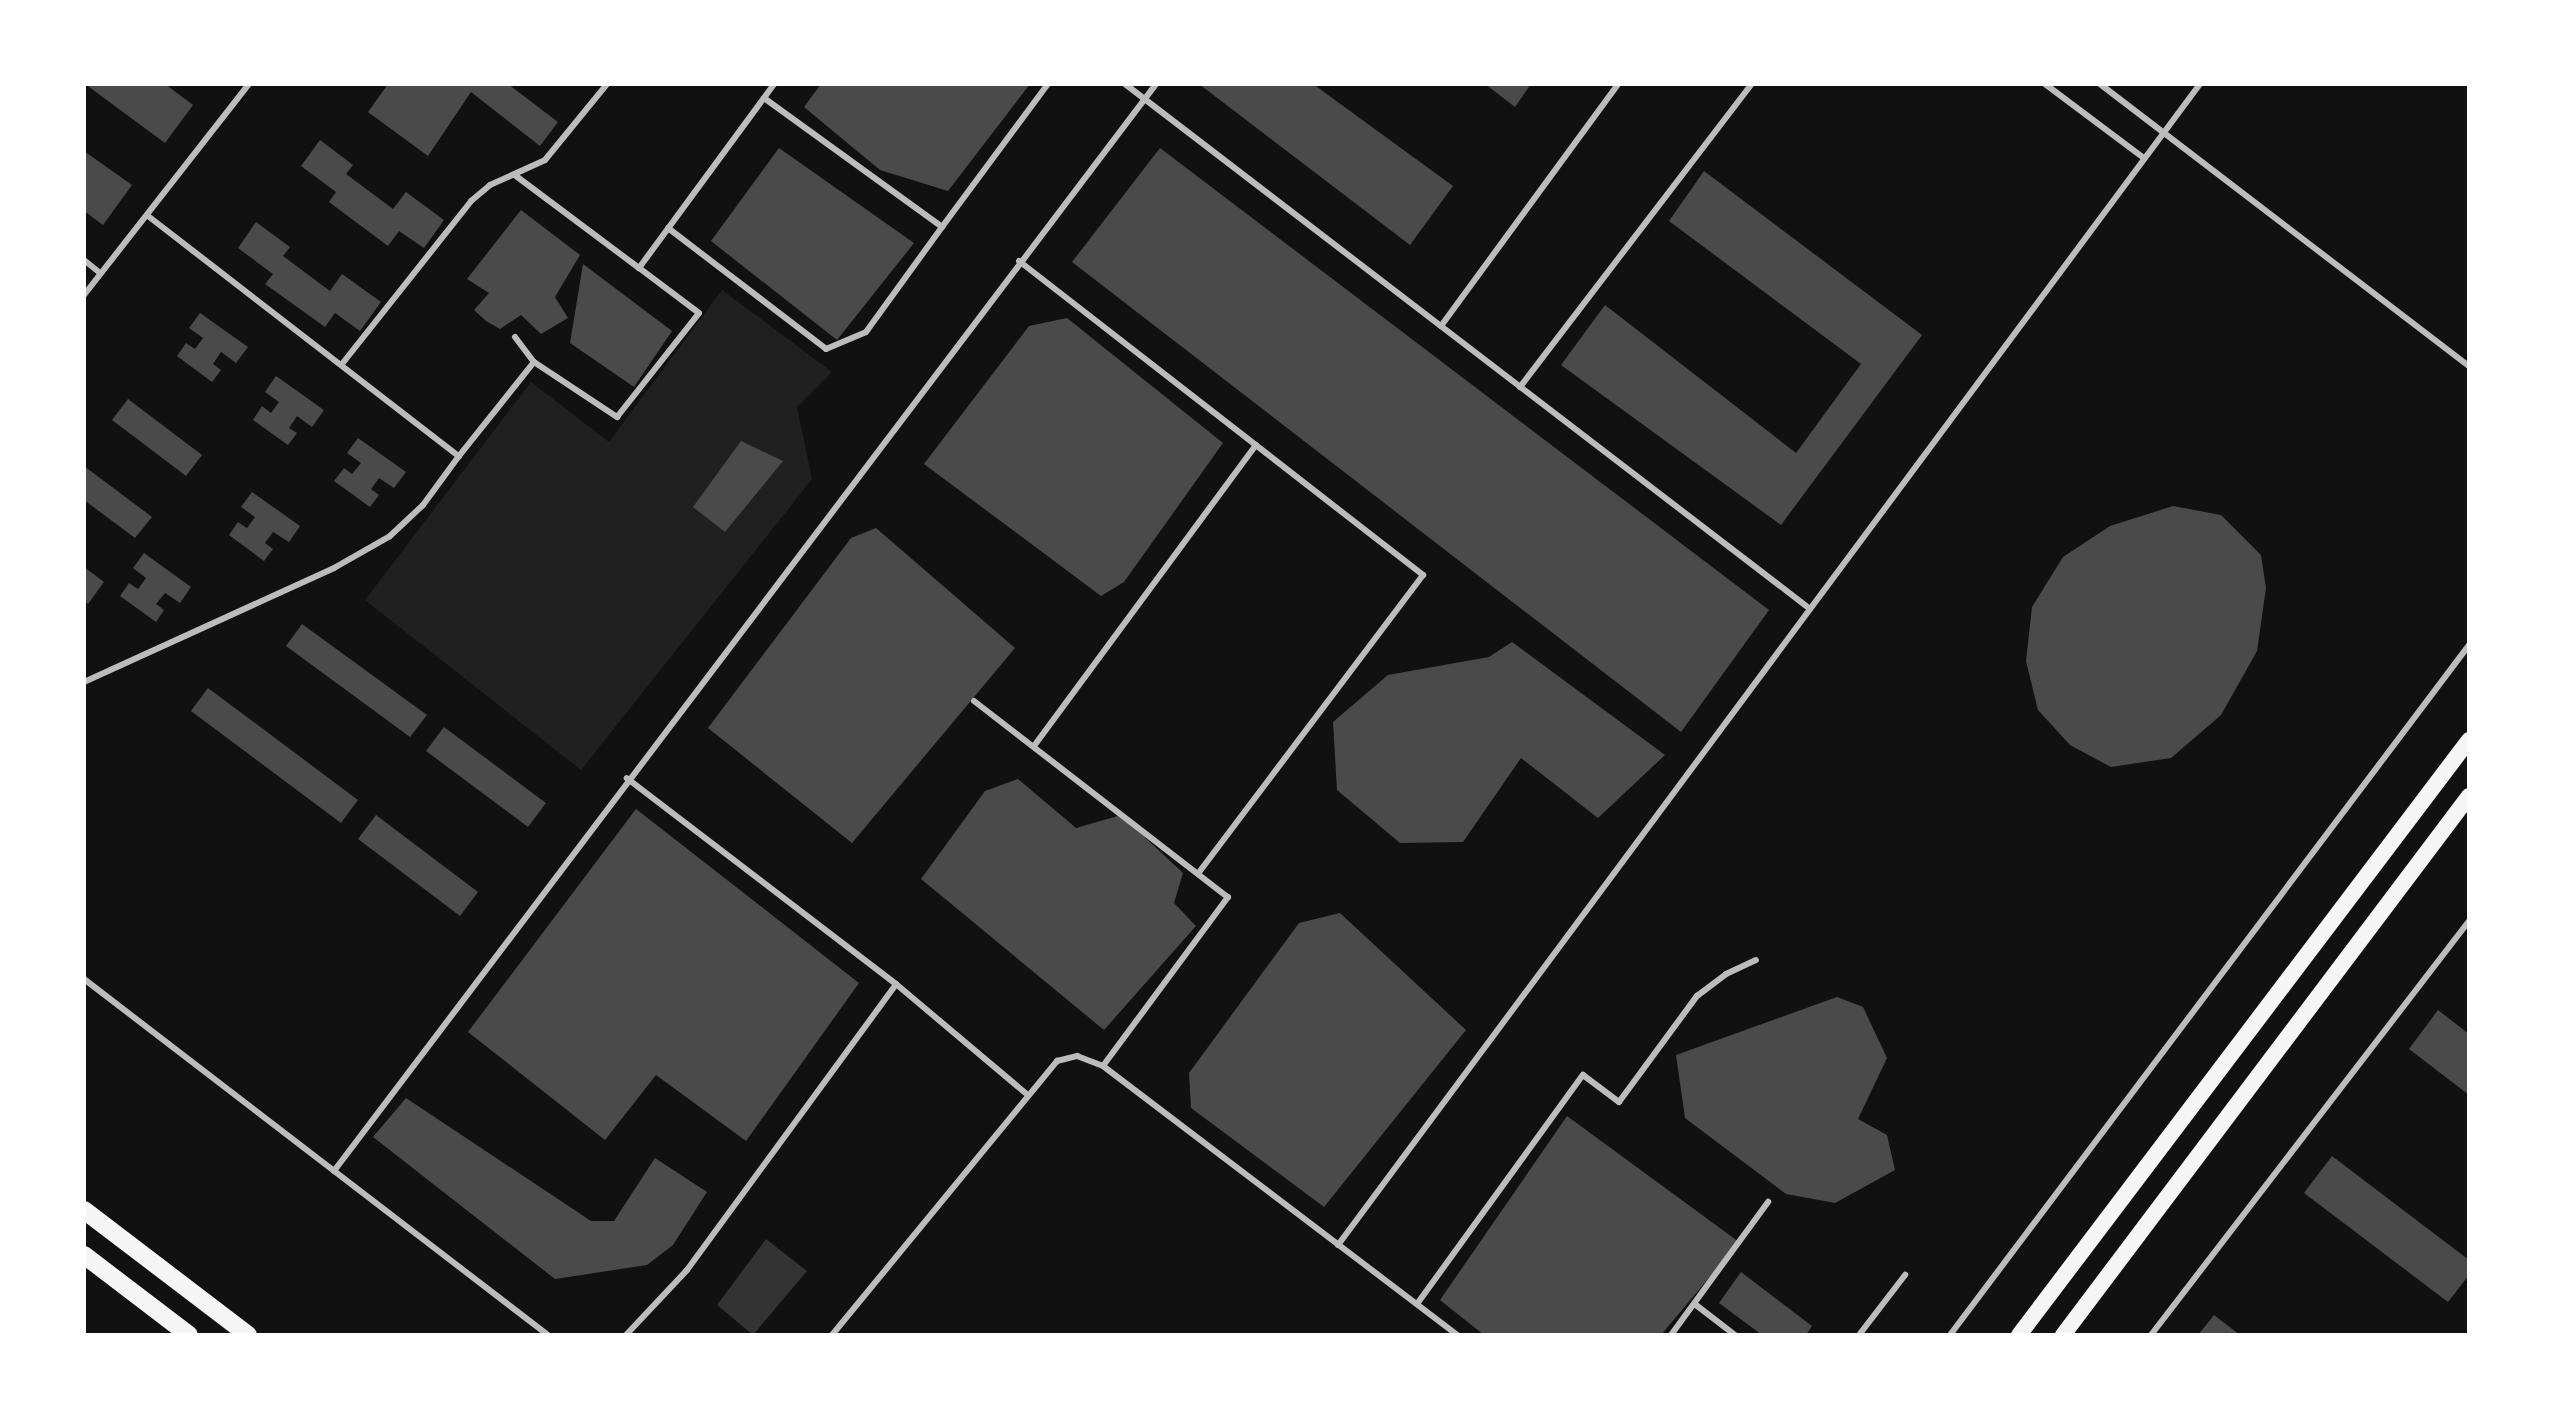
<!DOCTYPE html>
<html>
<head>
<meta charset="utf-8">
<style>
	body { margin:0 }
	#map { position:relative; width:2553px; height:1419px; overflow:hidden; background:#111; font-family:"Sofia Sans Condensed",sans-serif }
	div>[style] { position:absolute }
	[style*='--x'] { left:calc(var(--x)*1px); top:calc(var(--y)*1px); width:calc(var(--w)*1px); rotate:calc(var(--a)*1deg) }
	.green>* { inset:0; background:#202020 }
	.water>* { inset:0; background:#333 }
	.building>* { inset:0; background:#4a4a4a }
	.service>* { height:6px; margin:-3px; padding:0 3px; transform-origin:3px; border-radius:3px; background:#bcbcbc }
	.secondary>* { height:16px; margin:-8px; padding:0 8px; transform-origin:8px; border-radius:8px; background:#f5f5f5 }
	.primary>* { height:18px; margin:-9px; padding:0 9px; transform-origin:9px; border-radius:9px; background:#f5f5f5 }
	span { translate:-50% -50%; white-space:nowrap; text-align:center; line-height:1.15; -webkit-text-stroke:7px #fff; paint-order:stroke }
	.frame { position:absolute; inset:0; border:86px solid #fff; pointer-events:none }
</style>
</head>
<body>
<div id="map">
	<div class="green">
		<div style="clip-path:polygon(722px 290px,832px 372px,797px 407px,812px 479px,581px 770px,365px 600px,531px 382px,609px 442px)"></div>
	</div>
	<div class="water">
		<div style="clip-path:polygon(766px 1239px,807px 1271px,753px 1335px,717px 1305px)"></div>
	</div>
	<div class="building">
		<div style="clip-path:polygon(85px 84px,165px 84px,193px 105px,165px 143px)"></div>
		<div style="clip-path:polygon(388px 84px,508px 84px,558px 122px,540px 146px,471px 92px,428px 156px,368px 112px)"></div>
		<div style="clip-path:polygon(821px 84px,1030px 84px,948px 191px,880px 170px,804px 107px)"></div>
		<div style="clip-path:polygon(1199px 84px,1313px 84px,1453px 186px,1410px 245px)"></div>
		<div style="clip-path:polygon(1485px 84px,1531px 84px,1515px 107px)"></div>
		<div style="clip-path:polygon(320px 140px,353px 165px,346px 174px,393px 209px,406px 192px,444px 220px,424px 248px,399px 231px,388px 246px,329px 202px,336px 192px,301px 166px)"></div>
		<div style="clip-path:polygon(779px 148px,914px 243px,837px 340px,711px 241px)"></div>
		<div style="clip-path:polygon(1160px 148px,1769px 610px,1681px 732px,1072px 262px)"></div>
		<div style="clip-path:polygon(84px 151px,132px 185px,103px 225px,84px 211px)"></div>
		<div style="clip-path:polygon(1704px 171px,1922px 335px,1781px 525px,1561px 365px,1605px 305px,1796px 453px,1861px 364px,1669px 221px)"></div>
		<div style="clip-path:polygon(521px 210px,580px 255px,555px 297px,568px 318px,541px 334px,521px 315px,500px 329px,486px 321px,474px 310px,489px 293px,467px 279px)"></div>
		<div style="clip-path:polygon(256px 222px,290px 247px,283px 256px,330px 291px,342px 274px,381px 302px,360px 331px,335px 313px,325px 327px,265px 284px,273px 274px,238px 248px)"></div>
		<div style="clip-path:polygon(583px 264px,672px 331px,634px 387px,570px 343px)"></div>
		<div style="clip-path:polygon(200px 313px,248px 347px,236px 363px,221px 352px,213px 364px,221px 370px,212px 382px,177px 356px,186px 343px,195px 349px,203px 338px,189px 328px)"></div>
		<div style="clip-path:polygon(1067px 318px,1223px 443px,1124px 582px,1101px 596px,924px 464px,1029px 326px)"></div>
		<div style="clip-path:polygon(276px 376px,324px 410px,312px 427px,297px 416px,289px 428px,297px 433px,288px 445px,253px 420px,262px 406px,271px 413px,279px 402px,265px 392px)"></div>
		<div style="clip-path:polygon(128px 399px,202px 455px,186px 476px,112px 420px)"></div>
		<div style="clip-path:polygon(358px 438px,406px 472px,394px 488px,379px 478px,371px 489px,379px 495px,370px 507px,334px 481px,344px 468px,352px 474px,361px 463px,347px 453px)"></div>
		<div style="clip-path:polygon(741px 441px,783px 461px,725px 532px,693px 507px)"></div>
		<div style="clip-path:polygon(84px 466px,152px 517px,135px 538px,84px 500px)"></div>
		<div style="clip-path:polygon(252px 492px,300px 526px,289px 542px,273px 532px,265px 543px,273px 549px,264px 561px,229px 535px,238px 522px,247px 528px,255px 517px,241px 507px)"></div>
		<div style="clip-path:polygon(2173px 506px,2221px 515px,2261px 555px,2266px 588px,2257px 651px,2221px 715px,2171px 758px,2111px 767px,2070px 745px,2038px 710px,2026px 661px,2032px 607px,2063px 557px,2110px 526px)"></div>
		<div style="clip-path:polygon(876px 528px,1015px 648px,852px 843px,708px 728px,851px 538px)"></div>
		<div style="clip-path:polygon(144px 553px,191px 587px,180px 603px,165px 593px,156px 604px,164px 610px,156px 622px,120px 596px,129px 583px,138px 589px,146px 578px,133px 568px)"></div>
		<div style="clip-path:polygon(84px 567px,104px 582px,88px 604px,84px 601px)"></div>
		<div style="clip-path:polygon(302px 624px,427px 715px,410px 737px,286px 646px)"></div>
		<div style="clip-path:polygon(1512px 642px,1665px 755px,1598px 818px,1521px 758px,1463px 842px,1400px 843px,1337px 790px,1333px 722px,1388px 675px,1489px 657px)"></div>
		<div style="clip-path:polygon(208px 688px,358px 800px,341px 823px,191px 711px)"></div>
		<div style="clip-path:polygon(444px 727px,546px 803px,528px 827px,426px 751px)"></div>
		<div style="clip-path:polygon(1018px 779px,1076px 828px,1121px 815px,1183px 873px,1174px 903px,1196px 926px,1104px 1030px,921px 879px,985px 791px)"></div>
		<div style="clip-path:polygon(636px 809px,859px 983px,746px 1141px,656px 1075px,605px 1140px,468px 1032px)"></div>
		<div style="clip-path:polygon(376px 815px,478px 892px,460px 916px,358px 839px)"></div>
		<div style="clip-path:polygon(1340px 913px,1466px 1030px,1324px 1207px,1191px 1108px,1189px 1073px,1299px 923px)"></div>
		<div style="clip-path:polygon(1837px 997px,1863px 1007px,1887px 1058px,1858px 1119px,1887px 1135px,1895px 1170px,1835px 1203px,1786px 1194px,1685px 1118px,1676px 1055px)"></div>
		<div style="clip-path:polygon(2438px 1010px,2469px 1034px,2469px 1095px,2409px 1049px)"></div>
		<div style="clip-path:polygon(406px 1098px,591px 1221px,614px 1221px,655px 1158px,707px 1192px,673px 1245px,647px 1265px,555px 1279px,373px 1137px)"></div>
		<div style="clip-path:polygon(1567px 1116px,1739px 1242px,1661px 1335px,1484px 1335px,1440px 1300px)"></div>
		<div style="clip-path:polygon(2332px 1156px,2469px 1260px,2469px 1275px,2448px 1302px,2304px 1193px)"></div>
		<div style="clip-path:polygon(1741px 1272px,1812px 1326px,1806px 1335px,1762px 1335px,1719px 1303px)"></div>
		<div style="clip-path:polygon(2214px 1315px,2240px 1335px,2198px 1335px)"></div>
	</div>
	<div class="service">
		<div style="--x:1125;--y:84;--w:862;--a:37.46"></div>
		<div style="--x:2045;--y:84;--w:124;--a:36.8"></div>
		<div style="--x:2100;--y:84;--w:464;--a:37.4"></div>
		<div style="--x:764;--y:98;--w:220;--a:35.9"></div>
		<div style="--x:942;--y:227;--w:178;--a:-53.5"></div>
		<div style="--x:516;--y:176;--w:154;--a:36.8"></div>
		<div style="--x:639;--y:268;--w:228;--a:-53.7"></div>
		<div style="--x:148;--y:216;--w:393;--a:37.7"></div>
		<div style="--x:459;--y:456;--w:120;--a:-51.4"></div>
		<div style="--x:668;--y:228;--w:199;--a:37.4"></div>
		<div style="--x:826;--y:349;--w:43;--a:-23"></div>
		<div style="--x:866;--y:332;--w:130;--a:-54.1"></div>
		<div style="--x:84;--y:260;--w:21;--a:39"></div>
		<div style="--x:1019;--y:261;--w:512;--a:37.86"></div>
		<div style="--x:1423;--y:575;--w:374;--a:127"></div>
		<div style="--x:84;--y:295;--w:268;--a:-52"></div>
		<div style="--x:1441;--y:326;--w:300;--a:-53.8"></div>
		<div style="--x:515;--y:337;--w:31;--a:53"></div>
		<div style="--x:534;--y:362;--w:100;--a:33.5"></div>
		<div style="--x:617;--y:417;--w:132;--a:-51.7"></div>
		<div style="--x:699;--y:313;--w:75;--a:-143.1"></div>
		<div style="--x:342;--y:364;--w:208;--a:-51.6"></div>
		<div style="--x:471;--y:201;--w:25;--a:-40"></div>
		<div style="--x:490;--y:185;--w:60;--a:-24.4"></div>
		<div style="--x:545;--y:160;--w:98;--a:-50.8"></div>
		<div style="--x:1520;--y:387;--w:382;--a:-52.6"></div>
		<div style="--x:84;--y:682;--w:275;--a:-24.5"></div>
		<div style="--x:334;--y:568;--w:64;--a:-29.7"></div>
		<div style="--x:390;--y:536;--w:45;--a:-43.2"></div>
		<div style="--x:423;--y:505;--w:61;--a:-53.7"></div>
		<div style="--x:974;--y:701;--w:321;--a:37.7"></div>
		<div style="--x:1228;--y:897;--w:210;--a:126.5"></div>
		<div style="--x:1034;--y:746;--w:374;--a:-53.6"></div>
		<div style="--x:84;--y:979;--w:585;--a:37.5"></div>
		<div style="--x:896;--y:984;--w:172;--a:40.1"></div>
		<div style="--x:334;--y:1171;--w:1363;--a:-52.9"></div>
		<div style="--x:1338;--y:1245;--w:1446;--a:-53.41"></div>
		<div style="--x:1417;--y:1304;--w:283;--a:-54.1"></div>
		<div style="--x:1583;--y:1075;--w:45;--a:36.9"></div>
		<div style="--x:1619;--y:1102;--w:132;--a:-53.7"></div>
		<div style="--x:1697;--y:996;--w:36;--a:-37"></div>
		<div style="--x:1726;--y:974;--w:33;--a:-25"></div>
		<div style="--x:1696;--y:1305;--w:49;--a:37.6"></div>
		<div style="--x:626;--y:1335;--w:89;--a:-46.8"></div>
		<div style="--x:687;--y:1270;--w:354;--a:-53.8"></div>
		<div style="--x:896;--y:984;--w:339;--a:-142.6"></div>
		<div style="--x:832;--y:1335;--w:355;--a:-50.6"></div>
		<div style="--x:1057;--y:1061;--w:21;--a:-14"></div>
		<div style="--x:1077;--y:1056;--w:28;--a:21"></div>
		<div style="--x:1103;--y:1066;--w:445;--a:37.2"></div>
		<div style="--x:1671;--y:1335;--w:165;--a:-53.9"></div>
		<div style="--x:1859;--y:1335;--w:76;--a:-52.5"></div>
		<div style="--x:1950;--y:1335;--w:863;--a:-53.05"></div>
		<div style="--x:2151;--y:1335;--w:522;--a:-52.47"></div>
	</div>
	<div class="secondary">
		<div style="--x:2019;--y:1335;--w:746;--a:-52.9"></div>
		<div style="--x:2063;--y:1335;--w:675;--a:-53.01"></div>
	</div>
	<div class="primary">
		<div style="--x:84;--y:1210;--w:206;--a:37.3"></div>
		<div style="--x:84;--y:1255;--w:132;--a:37.3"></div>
	</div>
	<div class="frame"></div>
</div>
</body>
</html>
